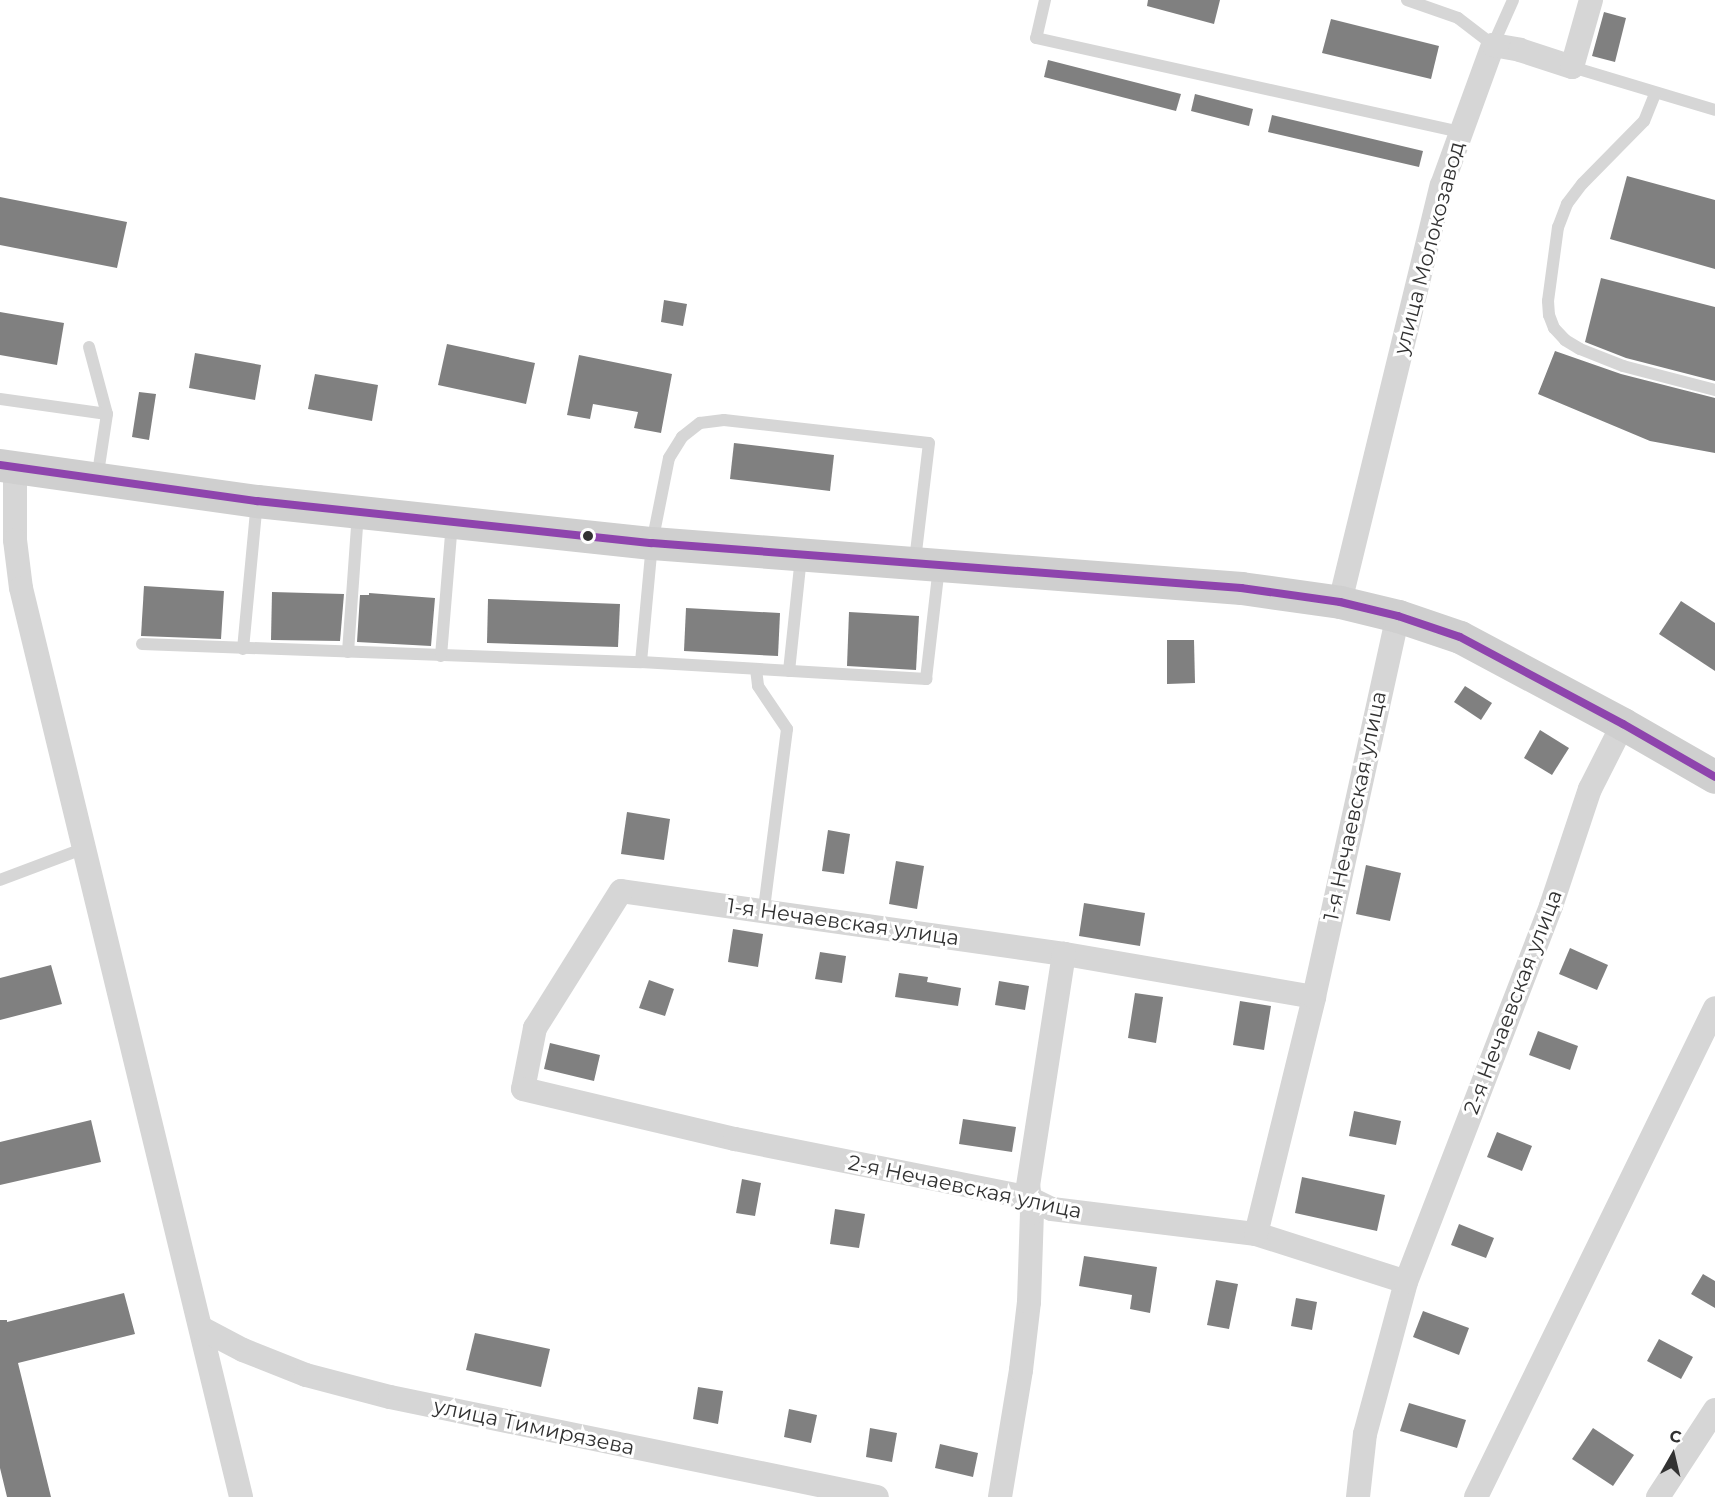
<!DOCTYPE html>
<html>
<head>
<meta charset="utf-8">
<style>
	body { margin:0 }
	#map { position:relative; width:1715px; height:1497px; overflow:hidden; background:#fff; font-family:Montserrat,sans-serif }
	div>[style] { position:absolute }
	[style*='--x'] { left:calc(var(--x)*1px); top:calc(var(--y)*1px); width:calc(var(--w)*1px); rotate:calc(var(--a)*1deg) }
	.building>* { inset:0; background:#808080 }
	.service>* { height:12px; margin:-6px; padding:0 6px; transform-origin:6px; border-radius:6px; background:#d6d6d6 }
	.minor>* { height:24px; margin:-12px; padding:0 12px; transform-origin:12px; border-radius:12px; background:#d6d6d6 }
	.secondary>* { height:33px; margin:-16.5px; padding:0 16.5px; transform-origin:16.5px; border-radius:16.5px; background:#cfcfcf }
	.bus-1>* { height:8px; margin:-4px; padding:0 4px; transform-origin:4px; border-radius:4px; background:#8e44ad }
	.dots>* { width:16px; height:16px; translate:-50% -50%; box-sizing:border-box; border:3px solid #fff; border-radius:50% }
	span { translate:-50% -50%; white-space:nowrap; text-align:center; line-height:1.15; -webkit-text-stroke:6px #fff; paint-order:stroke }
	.street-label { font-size:21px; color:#323232 }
	.north { position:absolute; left:1643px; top:1425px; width:60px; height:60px; -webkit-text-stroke:4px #fff; paint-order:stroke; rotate:8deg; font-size:16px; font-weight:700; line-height:24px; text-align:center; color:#323232 }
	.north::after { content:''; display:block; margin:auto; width:21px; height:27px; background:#323232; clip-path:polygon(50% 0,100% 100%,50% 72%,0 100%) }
</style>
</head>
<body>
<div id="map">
	<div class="building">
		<div style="clip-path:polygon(1148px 0,1220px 0,1214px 24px,1147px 6px)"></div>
		<div style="clip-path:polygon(1604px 12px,1626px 18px,1615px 62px,1592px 56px)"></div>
		<div style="clip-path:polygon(1331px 19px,1439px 46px,1431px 79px,1322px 53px)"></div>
		<div style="clip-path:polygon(1048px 60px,1181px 94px,1176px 111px,1044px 77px)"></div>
		<div style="clip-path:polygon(1195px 94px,1253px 109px,1249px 126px,1191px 111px)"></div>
		<div style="clip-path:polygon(1272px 115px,1423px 151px,1419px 167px,1268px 132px)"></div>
		<div style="clip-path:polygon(1627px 176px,1715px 200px,1715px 269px,1610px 239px)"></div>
		<div style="clip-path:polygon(0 197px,127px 222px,117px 268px,0 245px)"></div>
		<div style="clip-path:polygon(1601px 278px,1715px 307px,1715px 381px,1626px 358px,1585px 342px)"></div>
		<div style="clip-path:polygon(664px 300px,687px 304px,683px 326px,661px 322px)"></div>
		<div style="clip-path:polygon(0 312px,64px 323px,57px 365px,0 355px)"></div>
		<div style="clip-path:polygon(447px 344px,535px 363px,526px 404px,438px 385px)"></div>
		<div style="clip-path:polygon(1555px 351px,1621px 374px,1715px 398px,1715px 453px,1650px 441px,1538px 394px)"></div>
		<div style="clip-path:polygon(195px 353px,261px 365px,255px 400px,189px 388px)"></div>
		<div style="clip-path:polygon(579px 355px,672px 374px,661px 433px,634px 428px,638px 412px,593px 404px,590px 419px,567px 415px)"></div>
		<div style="clip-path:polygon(315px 374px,378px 385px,372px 421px,308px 409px)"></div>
		<div style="clip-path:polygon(139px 392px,156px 394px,149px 440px,132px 437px)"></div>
		<div style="clip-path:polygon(734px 443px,834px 455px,830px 491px,730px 479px)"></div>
		<div style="clip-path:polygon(144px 586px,224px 591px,221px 639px,141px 636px)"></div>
		<div style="clip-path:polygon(272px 592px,344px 594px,340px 641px,271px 640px)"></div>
		<div style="clip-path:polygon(369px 593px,435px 598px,431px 646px,357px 642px,360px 595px,369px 595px)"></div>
		<div style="clip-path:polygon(488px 599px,620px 604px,618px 647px,487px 643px)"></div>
		<div style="clip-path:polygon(1681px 601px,1715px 623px,1715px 671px,1659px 634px)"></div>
		<div style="clip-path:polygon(686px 608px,780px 613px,778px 656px,684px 651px)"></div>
		<div style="clip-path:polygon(849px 612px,919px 616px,916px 670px,847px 666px)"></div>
		<div style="clip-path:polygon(1167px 640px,1194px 640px,1195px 683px,1167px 684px)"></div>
		<div style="clip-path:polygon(1465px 686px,1492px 703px,1481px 720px,1454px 702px)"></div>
		<div style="clip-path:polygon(1540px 730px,1569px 748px,1552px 775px,1524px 758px)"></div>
		<div style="clip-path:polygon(627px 812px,670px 819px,664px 860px,621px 854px)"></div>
		<div style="clip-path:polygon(828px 830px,850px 834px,844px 874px,822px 871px)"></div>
		<div style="clip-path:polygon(896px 861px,924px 866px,917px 909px,889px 904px)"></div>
		<div style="clip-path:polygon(1366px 865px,1401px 873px,1390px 921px,1356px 914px)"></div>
		<div style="clip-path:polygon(1084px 903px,1145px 913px,1140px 946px,1079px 936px)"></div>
		<div style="clip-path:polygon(733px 929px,763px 934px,758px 967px,728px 962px)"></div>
		<div style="clip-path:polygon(1570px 948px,1608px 965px,1597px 990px,1559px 974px)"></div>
		<div style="clip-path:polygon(820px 952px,846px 956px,842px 983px,815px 979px)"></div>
		<div style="clip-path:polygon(51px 965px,62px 1004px,0 1020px,0 978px)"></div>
		<div style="clip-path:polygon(899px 973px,928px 977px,927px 982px,961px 988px,958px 1006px,895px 997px)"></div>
		<div style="clip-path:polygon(649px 980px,674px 989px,665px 1016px,639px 1008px)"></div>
		<div style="clip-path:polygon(999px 981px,1029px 986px,1025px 1010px,995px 1005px)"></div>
		<div style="clip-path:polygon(1135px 993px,1163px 997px,1156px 1043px,1128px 1038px)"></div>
		<div style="clip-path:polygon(1240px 1001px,1271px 1006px,1264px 1050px,1233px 1045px)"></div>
		<div style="clip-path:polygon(1538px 1031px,1578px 1046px,1570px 1070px,1529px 1055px)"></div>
		<div style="clip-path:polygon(550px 1043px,600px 1055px,594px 1081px,544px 1069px)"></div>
		<div style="clip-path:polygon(1354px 1111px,1401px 1121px,1396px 1145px,1349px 1136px)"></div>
		<div style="clip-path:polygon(963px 1119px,1016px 1127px,1012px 1152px,959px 1144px)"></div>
		<div style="clip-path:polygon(91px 1120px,101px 1162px,0 1185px,0 1142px)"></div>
		<div style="clip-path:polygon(1497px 1132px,1532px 1146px,1522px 1171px,1487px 1157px)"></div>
		<div style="clip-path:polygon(1302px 1177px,1385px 1195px,1377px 1231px,1295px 1213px)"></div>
		<div style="clip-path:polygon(742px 1179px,761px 1183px,755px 1216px,736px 1213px)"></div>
		<div style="clip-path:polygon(835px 1209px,865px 1214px,859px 1248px,830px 1244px)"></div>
		<div style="clip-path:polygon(1459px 1224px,1494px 1238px,1486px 1258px,1451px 1245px)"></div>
		<div style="clip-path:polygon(1084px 1256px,1157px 1267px,1150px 1313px,1130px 1309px,1132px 1295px,1079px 1286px)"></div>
		<div style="clip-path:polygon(1703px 1274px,1715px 1281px,1715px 1308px,1691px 1294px)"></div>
		<div style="clip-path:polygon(1216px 1280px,1238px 1284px,1229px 1329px,1207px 1325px)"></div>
		<div style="clip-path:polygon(124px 1293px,135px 1334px,18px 1363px,51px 1497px,7px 1497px,0 1468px,0 1320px,7px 1320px,7px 1322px)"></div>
		<div style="clip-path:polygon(1296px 1298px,1317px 1302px,1312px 1330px,1291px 1326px)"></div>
		<div style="clip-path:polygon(1423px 1311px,1469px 1328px,1459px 1355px,1413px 1337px)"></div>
		<div style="clip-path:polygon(475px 1333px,550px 1349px,541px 1387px,466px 1370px)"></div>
		<div style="clip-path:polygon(1659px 1339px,1693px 1357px,1681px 1379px,1647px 1361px)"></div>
		<div style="clip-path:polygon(698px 1387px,723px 1391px,718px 1424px,693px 1419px)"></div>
		<div style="clip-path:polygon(1409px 1403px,1466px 1420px,1457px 1448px,1400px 1431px)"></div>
		<div style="clip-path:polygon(789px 1409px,817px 1415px,811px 1443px,784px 1437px)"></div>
		<div style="clip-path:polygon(870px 1428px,897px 1433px,892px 1462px,866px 1457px)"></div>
		<div style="clip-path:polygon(1593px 1428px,1634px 1455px,1613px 1486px,1572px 1459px)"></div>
		<div style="clip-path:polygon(940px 1444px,978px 1453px,973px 1477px,935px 1468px)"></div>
	</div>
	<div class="service">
		<div style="--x:1045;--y:0;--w:39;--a:103"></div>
		<div style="--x:1036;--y:38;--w:434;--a:12.5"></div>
		<div style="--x:1407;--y:0;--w:54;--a:19.4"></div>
		<div style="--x:1458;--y:18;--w:44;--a:37.6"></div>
		<div style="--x:1493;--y:45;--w:49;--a:-66"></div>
		<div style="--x:1572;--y:67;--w:149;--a:16.7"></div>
		<div style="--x:1655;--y:94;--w:29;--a:112"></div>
		<div style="--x:1644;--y:121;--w:88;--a:134.5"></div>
		<div style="--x:1582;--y:184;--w:25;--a:127"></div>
		<div style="--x:1567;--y:204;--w:25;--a:111"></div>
		<div style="--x:1558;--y:227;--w:75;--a:97.7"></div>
		<div style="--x:1548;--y:301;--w:14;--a:86"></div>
		<div style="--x:1549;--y:315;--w:14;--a:69"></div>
		<div style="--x:1554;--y:328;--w:16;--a:47"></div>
		<div style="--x:1565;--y:340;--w:17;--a:31"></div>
		<div style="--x:1580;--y:349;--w:46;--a:21.6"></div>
		<div style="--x:1623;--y:366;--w:95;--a:14.6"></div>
		<div style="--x:89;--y:347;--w:69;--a:75"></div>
		<div style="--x:107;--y:414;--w:66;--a:98.7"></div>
		<div style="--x:0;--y:399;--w:108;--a:8"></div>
		<div style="--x:142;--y:644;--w:499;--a:2.1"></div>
		<div style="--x:641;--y:662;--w:286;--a:3.4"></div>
		<div style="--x:926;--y:679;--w:114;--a:-83.4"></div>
		<div style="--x:243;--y:649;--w:148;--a:-84.6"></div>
		<div style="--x:348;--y:652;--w:139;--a:-85.9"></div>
		<div style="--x:441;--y:656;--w:134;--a:-85.3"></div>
		<div style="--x:641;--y:662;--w:120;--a:-84.7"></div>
		<div style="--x:652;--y:543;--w:87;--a:-78.7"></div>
		<div style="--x:669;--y:458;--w:25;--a:-58"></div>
		<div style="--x:682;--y:437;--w:23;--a:-38"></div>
		<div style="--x:700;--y:423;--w:24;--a:-7"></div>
		<div style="--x:724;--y:420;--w:206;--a:6.4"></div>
		<div style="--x:929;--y:443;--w:119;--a:96.8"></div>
		<div style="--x:756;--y:669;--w:17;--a:83"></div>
		<div style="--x:758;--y:686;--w:52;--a:56"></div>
		<div style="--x:787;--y:729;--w:181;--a:97.3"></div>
		<div style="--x:789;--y:671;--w:116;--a:-84"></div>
		<div style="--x:0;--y:880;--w:91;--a:-20.6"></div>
	</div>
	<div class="minor">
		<div style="--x:15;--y:468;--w:72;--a:90"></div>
		<div style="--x:15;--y:540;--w:48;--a:82.9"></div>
		<div style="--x:21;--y:588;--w:935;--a:76.39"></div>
		<div style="--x:1340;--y:602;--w:429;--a:-76.3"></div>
		<div style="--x:1442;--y:185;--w:149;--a:-70"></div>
		<div style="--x:1493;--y:45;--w:27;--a:10"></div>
		<div style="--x:1520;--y:50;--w:55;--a:18.1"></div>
		<div style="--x:1572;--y:67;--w:70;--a:-74.2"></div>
		<div style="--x:1314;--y:997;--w:254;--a:-170.2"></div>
		<div style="--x:1064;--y:954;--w:447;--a:-171.9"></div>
		<div style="--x:621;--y:891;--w:162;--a:122.1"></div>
		<div style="--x:535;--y:1028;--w:62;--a:101.1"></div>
		<div style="--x:523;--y:1089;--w:218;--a:13.3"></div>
		<div style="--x:735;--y:1139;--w:300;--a:11.3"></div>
		<div style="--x:1029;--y:1198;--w:25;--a:26"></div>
		<div style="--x:1052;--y:1209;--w:206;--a:7"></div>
		<div style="--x:1256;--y:1234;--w:157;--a:17.7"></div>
		<div style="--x:1256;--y:1234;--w:244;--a:-76.2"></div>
		<div style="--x:1314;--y:997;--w:390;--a:-77.6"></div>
		<div style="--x:201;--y:1328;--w:47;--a:27.6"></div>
		<div style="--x:243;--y:1350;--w:68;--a:21.6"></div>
		<div style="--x:306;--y:1375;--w:87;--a:14.7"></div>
		<div style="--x:390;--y:1397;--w:497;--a:11.6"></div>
		<div style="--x:1000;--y:1497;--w:129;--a:-80.6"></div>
		<div style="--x:1021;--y:1370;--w:68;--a:-83.3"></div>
		<div style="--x:1029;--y:1302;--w:89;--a:-88.1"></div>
		<div style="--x:1032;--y:1213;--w:27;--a:-98"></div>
		<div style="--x:1028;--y:1186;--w:235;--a:-81.2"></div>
		<div style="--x:1358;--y:1497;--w:63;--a:-83.7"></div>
		<div style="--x:1365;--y:1434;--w:157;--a:-74.9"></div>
		<div style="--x:1406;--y:1282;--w:403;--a:-68.9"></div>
		<div style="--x:1551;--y:906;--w:123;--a:-71.6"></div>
		<div style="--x:1590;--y:789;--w:73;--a:-63.1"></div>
		<div style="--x:1476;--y:1497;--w:544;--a:-63.95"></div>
		<div style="--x:1658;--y:1497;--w:104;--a:-56.8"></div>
	</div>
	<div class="secondary">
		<div style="--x:0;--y:465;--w:260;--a:8"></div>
		<div style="--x:257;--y:501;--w:397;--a:6.1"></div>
		<div style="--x:652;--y:543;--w:591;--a:4.37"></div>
		<div style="--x:1241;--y:588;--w:100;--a:8"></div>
		<div style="--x:1340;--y:602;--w:60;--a:13.6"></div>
		<div style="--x:1398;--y:616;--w:65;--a:18.7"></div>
		<div style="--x:1460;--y:637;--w:185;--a:28.1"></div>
		<div style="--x:1623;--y:724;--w:106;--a:29.9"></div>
	</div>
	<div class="bus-1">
		<div style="--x:0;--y:465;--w:260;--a:8"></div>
		<div style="--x:257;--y:501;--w:397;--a:6.1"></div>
		<div style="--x:652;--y:543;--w:591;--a:4.37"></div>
		<div style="--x:1241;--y:588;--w:100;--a:8"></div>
		<div style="--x:1340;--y:602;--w:60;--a:13.6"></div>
		<div style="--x:1398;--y:616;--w:65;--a:18.7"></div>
		<div style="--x:1460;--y:637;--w:185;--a:28.1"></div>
		<div style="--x:1623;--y:724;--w:106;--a:29.9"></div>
	</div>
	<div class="dots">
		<div style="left:588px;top:536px;background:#323232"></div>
	</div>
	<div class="street-label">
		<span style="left:1429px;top:248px;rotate:-75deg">улица Молокозавод</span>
		<span style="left:1355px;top:806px;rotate:-78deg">1-я Нечаевская улица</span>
		<span style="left:843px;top:922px;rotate:8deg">1-я Нечаевская улица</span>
		<span style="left:1513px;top:1002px;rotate:-69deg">2-я Нечаевская улица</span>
		<span style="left:965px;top:1187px;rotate:12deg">2-я Нечаевская улица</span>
		<span style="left:534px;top:1427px;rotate:12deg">улица Тимирязева</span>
	</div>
	<div class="north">С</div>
</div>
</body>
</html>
